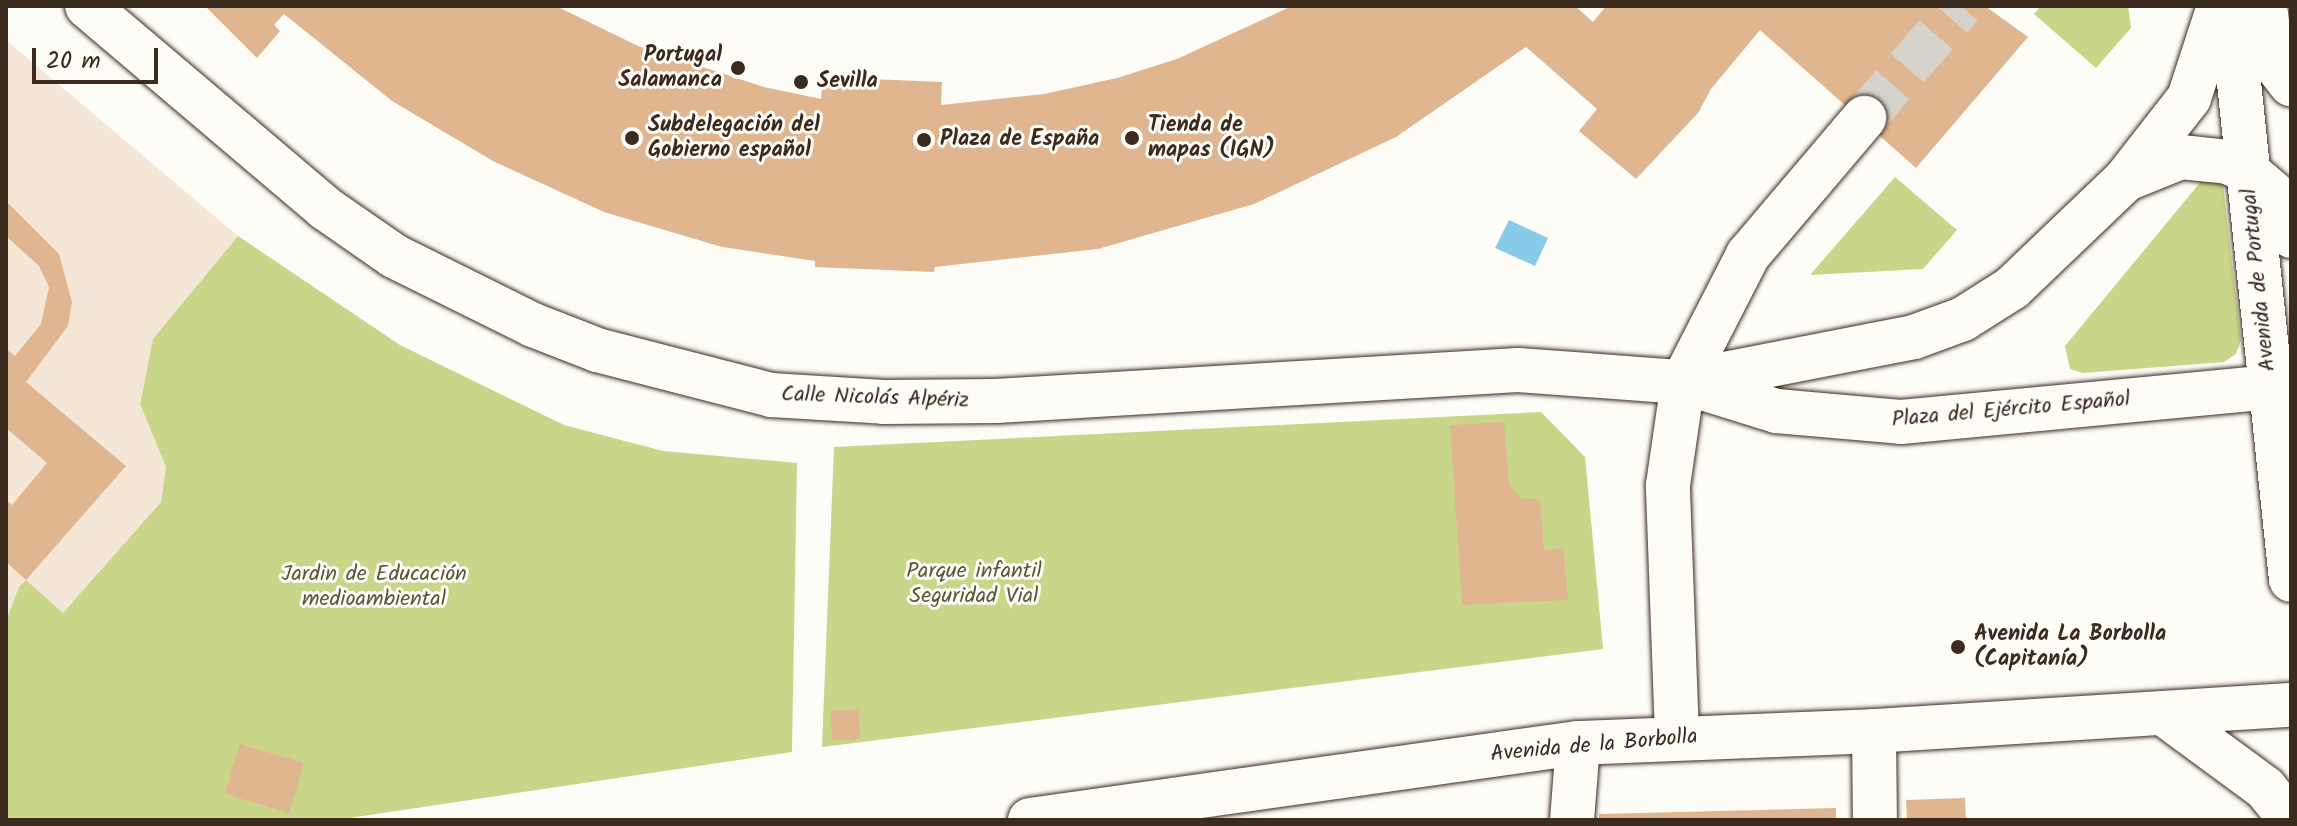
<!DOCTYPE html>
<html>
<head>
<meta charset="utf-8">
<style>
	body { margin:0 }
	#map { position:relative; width:2297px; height:826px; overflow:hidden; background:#fdfcf7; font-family:Kalam,sans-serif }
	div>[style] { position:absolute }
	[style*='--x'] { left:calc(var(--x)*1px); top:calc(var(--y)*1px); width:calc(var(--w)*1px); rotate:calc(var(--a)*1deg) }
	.built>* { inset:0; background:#f4e7d8 }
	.green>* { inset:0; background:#c9d689 }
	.water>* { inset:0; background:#87cbe8 }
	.building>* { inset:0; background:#e0b691 }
	.minor-tunnel>* { height:44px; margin-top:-22px; transform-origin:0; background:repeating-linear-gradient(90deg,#d6d2cc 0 44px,transparent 0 66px) }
	.roads { filter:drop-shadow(0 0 2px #3b2a1e) drop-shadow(0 0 2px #3b2a1e) }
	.minor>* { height:44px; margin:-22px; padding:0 22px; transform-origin:22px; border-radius:22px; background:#fdfcf7 }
	.major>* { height:44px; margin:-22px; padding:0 22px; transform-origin:22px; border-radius:22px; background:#fdfcf7 }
	.dots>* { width:22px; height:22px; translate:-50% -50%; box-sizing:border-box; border:4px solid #fdfcf7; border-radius:50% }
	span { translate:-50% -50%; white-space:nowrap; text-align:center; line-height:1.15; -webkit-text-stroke:6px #fdfcf7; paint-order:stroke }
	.poi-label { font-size:22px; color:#3b2a1e; font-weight:700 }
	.right { translate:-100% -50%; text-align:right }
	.left { translate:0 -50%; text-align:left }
	.street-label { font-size:22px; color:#3b2a1e }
	.park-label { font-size:22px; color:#5e5539 }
	.frame { position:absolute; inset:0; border:8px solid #3b2a1e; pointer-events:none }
	.scale { position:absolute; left:32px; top:48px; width:126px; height:36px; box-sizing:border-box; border:4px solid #3b2a1e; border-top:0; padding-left:10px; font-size:24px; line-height:28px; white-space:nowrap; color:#3b2a1e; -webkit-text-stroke:6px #fdfcf7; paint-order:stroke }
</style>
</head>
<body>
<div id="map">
	<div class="built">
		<div style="clip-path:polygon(6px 40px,238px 236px,153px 340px,140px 404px,166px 467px,161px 502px,63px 614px,6px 621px)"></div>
	</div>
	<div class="green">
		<div style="clip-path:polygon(2041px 6px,2128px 6px,2131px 28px,2096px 68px,2034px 14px)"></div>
		<div style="clip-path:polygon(1895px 177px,1957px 230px,1923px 269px,1810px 275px)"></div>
		<div style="clip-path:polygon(2217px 178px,2223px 184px,2241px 340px,2236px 354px,2224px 362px,2083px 373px,2070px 369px,2065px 346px,2203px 179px)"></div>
		<div style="clip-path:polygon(238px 236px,400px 345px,564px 425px,663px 451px,797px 463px,792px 752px,336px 820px,6px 820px,6px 621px,19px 587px,26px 580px,63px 613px,161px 502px,166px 467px,140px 404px,153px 339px)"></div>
		<div style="clip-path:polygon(1541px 412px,1585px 457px,1603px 649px,822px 747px,834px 447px)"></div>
	</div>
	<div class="water">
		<div style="clip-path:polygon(1509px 220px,1548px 238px,1535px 266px,1495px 248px)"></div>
	</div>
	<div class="building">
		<div style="clip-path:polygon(205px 6px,556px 6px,638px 46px,764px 87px,821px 99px,823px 77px,942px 82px,941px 105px,1044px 94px,1117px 78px,1177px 59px,1292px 6px,1575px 6px,1593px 22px,1606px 6px,1985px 6px,2028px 37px,1916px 168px,1760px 30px,1711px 89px,1698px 113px,1636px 179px,1579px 131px,1597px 109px,1526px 47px,1396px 137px,1254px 204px,1098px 249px,935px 267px,934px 272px,815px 267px,815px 261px,722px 247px,604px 212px,493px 161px,392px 101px,284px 14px,274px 25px,280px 31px,257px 58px)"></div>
		<div style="clip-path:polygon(6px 201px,59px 254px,72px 302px,68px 326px,26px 382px,126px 466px,26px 580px,6px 562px,6px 500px,12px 505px,47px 463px,6px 428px,6px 349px,15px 356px,41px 324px,49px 287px,39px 266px,6px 236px)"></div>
		<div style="clip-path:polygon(1504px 422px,1509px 485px,1522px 499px,1540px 499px,1544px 550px,1563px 548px,1568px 600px,1462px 605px,1450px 425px)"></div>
		<div style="clip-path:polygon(859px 709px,860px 739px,832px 740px,831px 711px)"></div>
		<div style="clip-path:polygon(240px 744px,304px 763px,289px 813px,225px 794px)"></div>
		<div style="clip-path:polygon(1965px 798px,1966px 820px,1907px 820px,1906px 800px)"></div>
		<div style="clip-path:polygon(1836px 808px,1836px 820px,1599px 820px,1599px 814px)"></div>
	</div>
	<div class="minor-tunnel">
		<div style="--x:1864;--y:118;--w:148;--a:-49.1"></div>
	</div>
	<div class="roads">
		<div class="minor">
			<div style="--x:87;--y:6;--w:312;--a:40.3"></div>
			<div style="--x:325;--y:208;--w:84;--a:34.8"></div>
			<div style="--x:394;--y:256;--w:155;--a:26.4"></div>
			<div style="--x:533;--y:325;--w:69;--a:21.3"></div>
			<div style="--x:597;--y:350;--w:180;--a:14.5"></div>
			<div style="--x:771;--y:395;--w:113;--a:3.5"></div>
			<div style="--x:884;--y:402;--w:112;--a:-0.5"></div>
			<div style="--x:996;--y:401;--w:523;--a:-3.4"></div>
			<div style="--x:1518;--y:370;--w:165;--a:4.2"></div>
			<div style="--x:1683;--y:382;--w:97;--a:17.3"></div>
			<div style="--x:1776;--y:411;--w:125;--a:5"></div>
			<div style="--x:1901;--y:422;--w:372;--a:-5.4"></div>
			<div style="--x:2265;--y:6;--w:54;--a:82.6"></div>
			<div style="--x:2272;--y:60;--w:31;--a:52"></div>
			<div style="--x:2127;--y:179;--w:58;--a:-22.2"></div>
			<div style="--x:2181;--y:157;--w:47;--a:6.1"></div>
			<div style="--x:2228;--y:162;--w:21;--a:25"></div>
			<div style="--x:2247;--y:171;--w:54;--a:40.5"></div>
			<div style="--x:2288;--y:206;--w:30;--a:84"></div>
			<div style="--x:1688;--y:381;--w:230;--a:-11"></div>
			<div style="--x:1914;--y:337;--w:52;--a:-20.2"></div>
			<div style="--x:1963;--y:319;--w:58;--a:-32.3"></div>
			<div style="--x:2012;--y:288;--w:156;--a:-43.7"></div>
			<div style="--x:2125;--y:180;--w:104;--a:-52"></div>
			<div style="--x:2189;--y:98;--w:97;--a:-71.9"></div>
			<div style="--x:2163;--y:713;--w:127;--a:36.3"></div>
			<div style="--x:2265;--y:788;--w:41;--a:50.9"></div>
			<div style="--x:1874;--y:731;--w:89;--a:89.4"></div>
			<div style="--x:1677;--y:736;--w:251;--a:-92.1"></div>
			<div style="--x:1668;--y:485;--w:104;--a:-81.7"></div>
			<div style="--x:1683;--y:382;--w:143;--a:-62.9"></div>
			<div style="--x:1748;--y:255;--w:180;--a:-49.7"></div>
			<div style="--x:1572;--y:820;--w:77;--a:-85.5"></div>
		</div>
		<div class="major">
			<div style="--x:2231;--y:6;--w:577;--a:84.03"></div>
			<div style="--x:1030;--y:820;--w:553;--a:-8"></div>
			<div style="--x:1578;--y:743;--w:296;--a:-2.3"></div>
			<div style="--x:1874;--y:731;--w:418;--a:-3.6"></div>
		</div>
	</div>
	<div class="dots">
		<div style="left:738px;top:68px;background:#3b2a1e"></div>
		<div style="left:801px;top:82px;background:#3b2a1e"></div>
		<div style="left:632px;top:138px;background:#3b2a1e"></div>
		<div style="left:1132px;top:138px;background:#3b2a1e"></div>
		<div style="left:924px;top:140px;background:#3b2a1e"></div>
		<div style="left:1958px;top:647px;background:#3b2a1e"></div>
	</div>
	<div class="poi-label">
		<span class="right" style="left:722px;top:68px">Portugal<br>Salamanca</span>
		<span class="left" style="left:817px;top:82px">Sevilla</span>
		<span class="left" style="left:648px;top:138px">Subdelegación del<br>Gobierno español</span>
		<span class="left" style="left:1148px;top:138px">Tienda de<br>mapas (IGN)</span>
		<span class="left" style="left:940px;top:140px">Plaza de España</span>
		<span class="left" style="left:1974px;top:647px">Avenida La Borbolla<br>(Capitanía)</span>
	</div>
	<div class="street-label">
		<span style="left:2259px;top:280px;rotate:-96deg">Avenida de Portugal</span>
		<span style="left:875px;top:398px;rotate:2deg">Calle Nicolás Alpériz</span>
		<span style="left:2011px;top:410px;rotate:-5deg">Plaza del Ejército Español</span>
		<span style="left:1594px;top:746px;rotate:-5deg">Avenida de la Borbolla</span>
	</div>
	<div class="park-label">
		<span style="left:974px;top:584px">Parque infantil<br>Seguridad Vial</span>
		<span style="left:374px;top:587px">Jardin de Educación<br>medioambiental</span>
	</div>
	<div class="frame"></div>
	<div class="scale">20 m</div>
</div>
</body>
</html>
